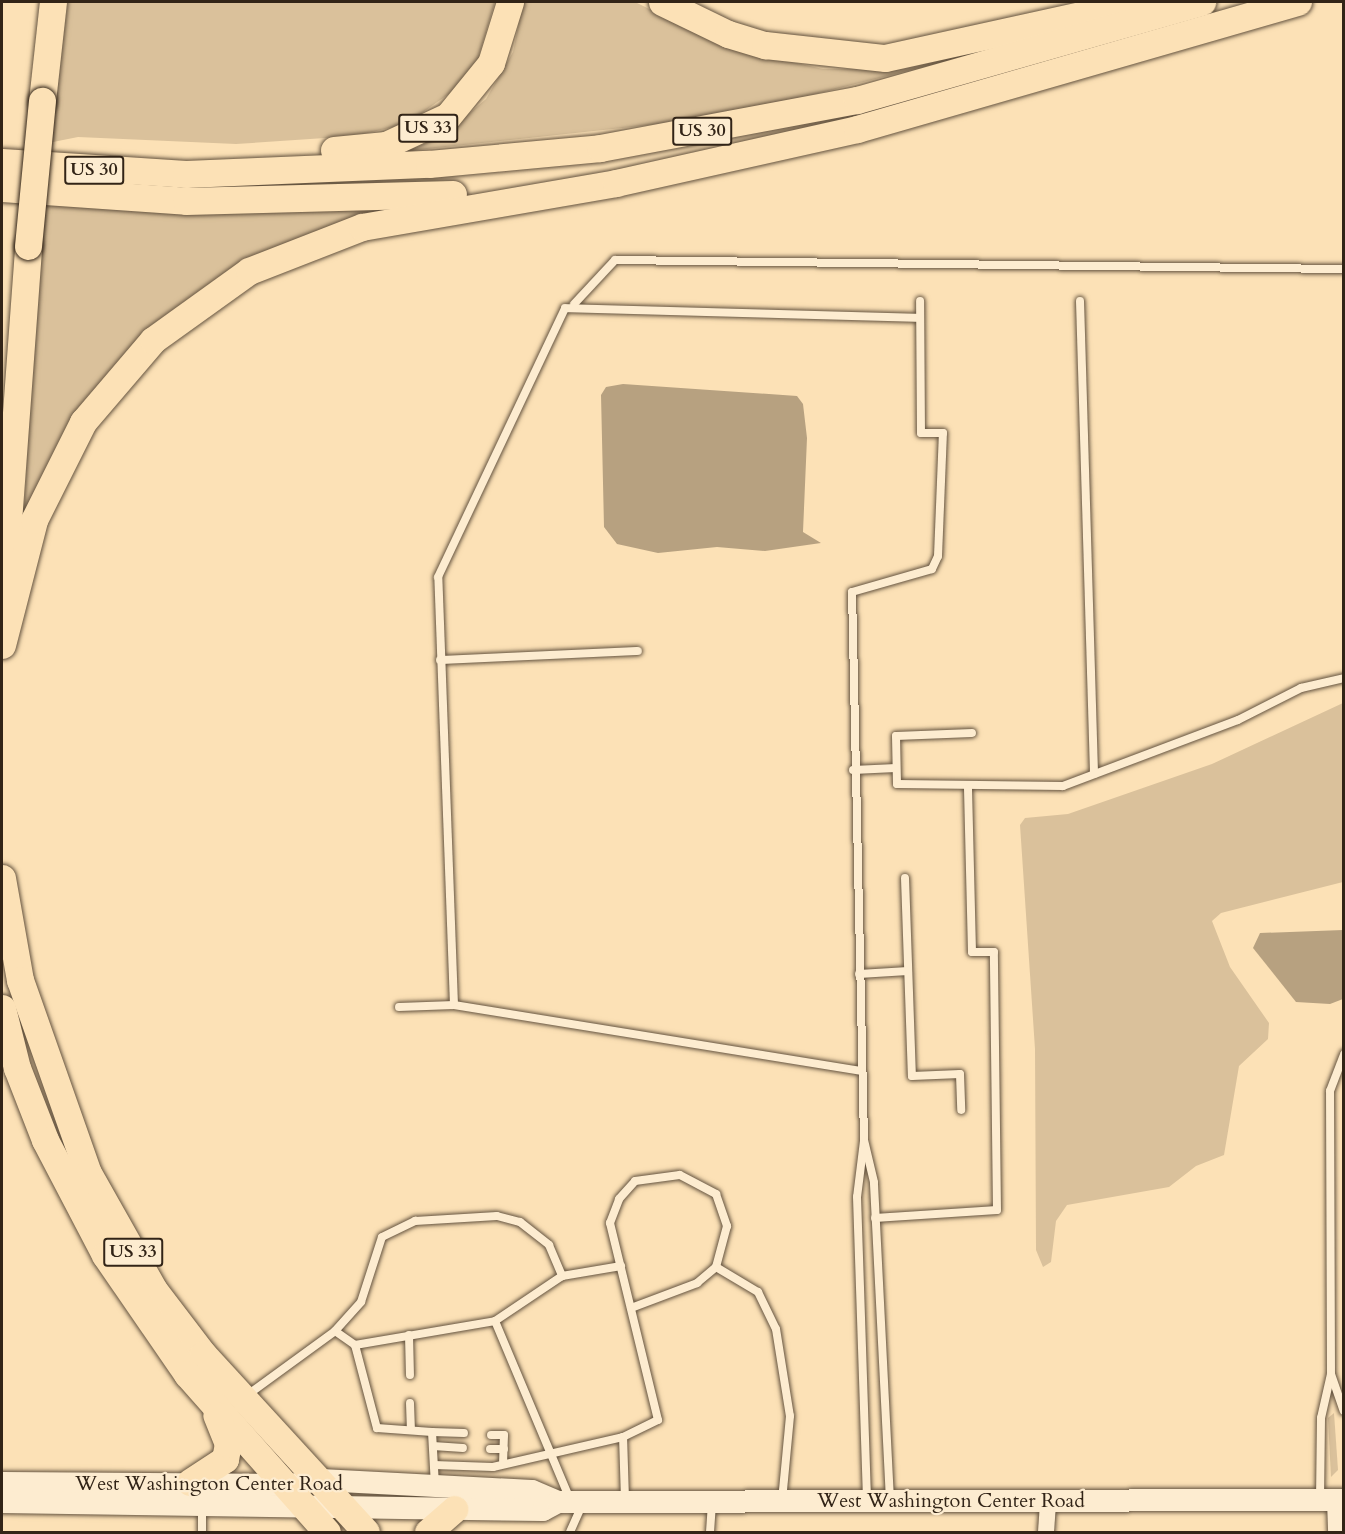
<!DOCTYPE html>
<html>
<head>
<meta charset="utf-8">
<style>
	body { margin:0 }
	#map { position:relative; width:1345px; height:1534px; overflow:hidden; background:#fce1b6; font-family:Cardo,serif }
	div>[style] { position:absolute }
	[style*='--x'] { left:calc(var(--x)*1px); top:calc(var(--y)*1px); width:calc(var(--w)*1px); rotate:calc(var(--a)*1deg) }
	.green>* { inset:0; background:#dac19b }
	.water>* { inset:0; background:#b7a180 }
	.roads { filter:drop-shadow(0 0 2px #64533f) drop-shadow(0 0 2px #64533f) }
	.service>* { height:8px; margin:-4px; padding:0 4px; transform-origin:4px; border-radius:4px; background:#fdecd0 }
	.minor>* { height:16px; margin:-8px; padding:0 8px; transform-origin:8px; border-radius:8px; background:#fdecd0 }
	.secondary>* { height:22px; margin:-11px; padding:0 11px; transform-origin:11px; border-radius:11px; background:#fdecd0 }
	.trunk>* { height:27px; margin:-13.5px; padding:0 13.5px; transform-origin:13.5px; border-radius:13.5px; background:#fce1b6 }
	.bridges { filter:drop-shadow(0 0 2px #322417) drop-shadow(0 0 2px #322417) }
	.trunk-bridge>* { height:27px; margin:-13.5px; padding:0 13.5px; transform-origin:13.5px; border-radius:13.5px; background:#fce1b6 }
	span { translate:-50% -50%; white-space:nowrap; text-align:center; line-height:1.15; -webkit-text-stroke:4.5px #fdecd0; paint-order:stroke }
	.shield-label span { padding:2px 4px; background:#fdecd0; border:2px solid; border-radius:4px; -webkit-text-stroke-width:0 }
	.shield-label { font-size:18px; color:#322417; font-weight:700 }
	.street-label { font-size:20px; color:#322417 }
	.frame { position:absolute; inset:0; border:3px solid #322417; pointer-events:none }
</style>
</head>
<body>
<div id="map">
	<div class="green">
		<div style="clip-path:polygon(68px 2px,495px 2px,478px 59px,453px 91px,406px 124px,355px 136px,236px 144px,78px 137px,48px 143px)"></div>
		<div style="clip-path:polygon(523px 2px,635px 2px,729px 48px,823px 69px,903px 69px,970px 55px,804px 97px,659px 124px,408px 151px,444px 135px,486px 99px,513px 52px)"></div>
		<div style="clip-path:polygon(40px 205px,220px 213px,379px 210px,197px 294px,24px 515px)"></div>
		<div style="clip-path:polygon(1343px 703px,1343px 882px,1221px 913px,1212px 921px,1230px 967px,1269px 1023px,1268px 1039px,1239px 1066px,1224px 1155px,1196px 1166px,1169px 1187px,1067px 1205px,1056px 1221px,1051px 1262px,1043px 1267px,1036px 1250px,1035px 1049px,1020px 825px,1025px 818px,1068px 814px,1212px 764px)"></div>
		<div style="clip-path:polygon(1334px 1413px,1338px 1470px,1331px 1477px,1328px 1418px)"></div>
	</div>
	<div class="water">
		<div style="clip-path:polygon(623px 384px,797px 396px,803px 404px,807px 438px,803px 532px,821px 543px,765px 551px,717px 547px,658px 553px,617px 544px,604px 527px,601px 395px,606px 387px)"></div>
		<div style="clip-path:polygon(1343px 930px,1343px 999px,1330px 1004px,1296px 1002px,1253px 948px,1260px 933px)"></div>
	</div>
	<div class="roads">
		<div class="service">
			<div style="--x:1080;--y:301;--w:473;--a:88.3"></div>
			<div style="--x:574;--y:304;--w:60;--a:-47"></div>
			<div style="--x:615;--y:260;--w:729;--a:0.71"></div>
			<div style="--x:440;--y:660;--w:198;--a:-2.6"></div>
			<div style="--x:972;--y:733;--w:76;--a:177.7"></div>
			<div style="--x:896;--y:736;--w:48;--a:88.8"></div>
			<div style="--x:897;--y:784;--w:166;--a:0.7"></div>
			<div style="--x:1063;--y:786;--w:187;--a:-20.7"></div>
			<div style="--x:1238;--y:720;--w:71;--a:-26.9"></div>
			<div style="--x:1301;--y:688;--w:44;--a:-13.1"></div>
			<div style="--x:853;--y:770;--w:43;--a:-2.7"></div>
			<div style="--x:905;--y:878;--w:198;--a:88"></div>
			<div style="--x:912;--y:1076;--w:48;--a:-2.4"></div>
			<div style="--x:960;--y:1074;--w:36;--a:88"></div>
			<div style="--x:859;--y:974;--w:49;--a:-3.5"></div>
			<div style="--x:454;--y:1005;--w:428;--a:-92.1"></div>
			<div style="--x:438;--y:577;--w:297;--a:-64.7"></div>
			<div style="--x:565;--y:308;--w:355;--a:1.6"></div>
			<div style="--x:399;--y:1007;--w:55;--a:-2.1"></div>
			<div style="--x:454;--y:1005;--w:412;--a:9.2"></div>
			<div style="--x:864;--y:1141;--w:56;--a:97.1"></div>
			<div style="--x:857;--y:1197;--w:302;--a:88.1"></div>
			<div style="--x:875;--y:1218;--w:122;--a:-3.8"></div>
			<div style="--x:997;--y:1210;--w:258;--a:-90.7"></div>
			<div style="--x:994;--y:952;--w:22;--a:180"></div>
			<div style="--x:972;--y:952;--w:167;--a:-91.4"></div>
			<div style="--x:631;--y:1308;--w:71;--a:-20.7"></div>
			<div style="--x:697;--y:1283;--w:25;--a:-40"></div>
			<div style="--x:495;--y:1321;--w:81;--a:-33.9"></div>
			<div style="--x:562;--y:1276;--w:60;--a:-9.6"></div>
			<div style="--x:335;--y:1331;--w:24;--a:35"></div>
			<div style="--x:355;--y:1345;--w:86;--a:75.2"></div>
			<div style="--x:377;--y:1428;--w:55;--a:4.2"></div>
			<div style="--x:432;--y:1432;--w:54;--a:86.8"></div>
			<div style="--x:409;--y:1335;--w:40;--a:88.6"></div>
			<div style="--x:355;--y:1345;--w:142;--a:-9.7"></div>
			<div style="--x:495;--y:1321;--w:193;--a:67.2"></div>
			<div style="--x:1331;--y:1374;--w:39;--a:71"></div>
			<div style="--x:246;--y:1396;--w:110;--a:-36.1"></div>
			<div style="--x:335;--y:1331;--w:39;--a:-48"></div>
			<div style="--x:361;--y:1302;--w:68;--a:-72.1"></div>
			<div style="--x:382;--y:1237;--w:37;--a:-26"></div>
			<div style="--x:415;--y:1221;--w:82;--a:-3.5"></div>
			<div style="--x:497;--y:1216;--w:24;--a:15"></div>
			<div style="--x:520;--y:1222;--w:37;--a:38"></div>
			<div style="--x:549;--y:1245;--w:34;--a:67"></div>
			<div style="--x:410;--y:1403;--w:27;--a:88"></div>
			<div style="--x:432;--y:1432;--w:32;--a:2"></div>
			<div style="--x:491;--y:1435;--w:13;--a:0"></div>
			<div style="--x:504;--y:1435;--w:26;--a:92"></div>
			<div style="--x:433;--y:1446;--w:30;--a:4"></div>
			<div style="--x:490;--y:1449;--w:14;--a:0"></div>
			<div style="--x:434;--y:1465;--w:59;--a:1.9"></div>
			<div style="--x:493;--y:1467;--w:133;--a:-13"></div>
			<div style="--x:625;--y:1499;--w:62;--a:-91.8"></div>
			<div style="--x:623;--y:1437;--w:39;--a:-26"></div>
			<div style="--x:658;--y:1420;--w:203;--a:-103.7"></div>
			<div style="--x:610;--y:1223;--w:26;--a:-69"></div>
			<div style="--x:619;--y:1199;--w:24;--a:-48"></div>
			<div style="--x:635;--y:1181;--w:45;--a:-7.6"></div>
			<div style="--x:680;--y:1175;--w:41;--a:27.8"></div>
			<div style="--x:716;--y:1194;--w:34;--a:71"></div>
			<div style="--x:727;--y:1226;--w:42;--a:105"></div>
			<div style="--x:716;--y:1267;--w:49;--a:30.8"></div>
			<div style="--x:758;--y:1292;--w:41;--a:64.1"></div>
			<div style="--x:776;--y:1329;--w:88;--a:80.9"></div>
			<div style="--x:790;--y:1416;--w:84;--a:95.4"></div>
			<div style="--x:890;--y:1500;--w:318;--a:-92.9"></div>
			<div style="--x:874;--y:1182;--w:43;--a:-103.4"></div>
			<div style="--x:864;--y:1140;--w:548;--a:-91.25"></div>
			<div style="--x:852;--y:592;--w:83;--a:-16"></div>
			<div style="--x:932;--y:569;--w:14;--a:-65"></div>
			<div style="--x:938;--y:556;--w:123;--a:-87.7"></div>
			<div style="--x:943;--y:433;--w:22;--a:180"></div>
			<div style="--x:921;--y:433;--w:132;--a:-90.4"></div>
			<div style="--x:1320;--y:1500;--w:82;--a:-89.3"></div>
			<div style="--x:1321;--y:1418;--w:45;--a:-77.2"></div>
			<div style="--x:1331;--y:1374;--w:283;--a:-90.2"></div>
			<div style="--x:1330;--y:1091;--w:40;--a:-69"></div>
			<div style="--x:202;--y:1532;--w:27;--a:-90"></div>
			<div style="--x:570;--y:1532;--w:30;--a:-66"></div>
			<div style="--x:710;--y:1532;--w:31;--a:-86"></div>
		</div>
		<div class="minor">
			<div style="--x:1335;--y:1500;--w:32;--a:88"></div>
			<div style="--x:1046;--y:1532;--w:32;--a:-86"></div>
		</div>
		<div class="secondary">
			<div style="--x:2;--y:1483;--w:288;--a:0.4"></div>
			<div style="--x:290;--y:1485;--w:31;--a:-9"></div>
			<div style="--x:321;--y:1480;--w:211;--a:3"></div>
			<div style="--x:532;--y:1491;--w:28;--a:23"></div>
			<div style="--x:2;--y:1502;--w:541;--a:0.85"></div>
			<div style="--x:543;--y:1510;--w:17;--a:-28"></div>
			<div style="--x:558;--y:1502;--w:786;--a:-0.15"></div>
		</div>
		<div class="trunk">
			<div style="--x:662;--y:2;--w:73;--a:25.9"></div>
			<div style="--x:728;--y:34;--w:39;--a:17"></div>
			<div style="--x:765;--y:45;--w:121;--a:6.2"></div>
			<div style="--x:885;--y:58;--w:260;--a:-12.4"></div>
			<div style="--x:42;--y:101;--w:100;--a:-83.7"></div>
			<div style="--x:334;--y:150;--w:52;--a:-5.5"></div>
			<div style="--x:386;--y:145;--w:68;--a:-25.1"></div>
			<div style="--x:448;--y:116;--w:68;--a:-50.9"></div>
			<div style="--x:491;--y:63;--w:64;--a:-72.7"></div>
			<div style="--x:2;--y:162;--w:184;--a:3.7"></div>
			<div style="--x:186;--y:174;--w:243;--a:-2.4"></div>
			<div style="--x:429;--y:164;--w:172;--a:-5.3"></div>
			<div style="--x:600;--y:148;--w:261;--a:-10.6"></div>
			<div style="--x:857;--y:100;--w:359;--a:-15.9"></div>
			<div style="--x:2;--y:188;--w:184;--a:4"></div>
			<div style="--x:186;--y:201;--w:267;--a:-1.5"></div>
			<div style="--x:4;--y:576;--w:331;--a:-85.8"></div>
			<div style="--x:2;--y:645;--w:129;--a:-75.6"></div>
			<div style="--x:34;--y:520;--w:110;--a:-63.4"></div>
			<div style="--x:83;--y:422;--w:108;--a:-49.5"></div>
			<div style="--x:153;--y:340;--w:118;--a:-35.7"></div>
			<div style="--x:249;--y:271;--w:121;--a:-21.3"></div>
			<div style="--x:362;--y:227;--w:258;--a:-9.8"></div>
			<div style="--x:616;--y:183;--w:247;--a:-12.6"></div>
			<div style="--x:857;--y:129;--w:459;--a:-16.1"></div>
			<div style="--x:2;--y:878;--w:104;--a:80"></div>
			<div style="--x:20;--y:980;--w:205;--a:70.6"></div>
			<div style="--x:88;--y:1173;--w:134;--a:60.6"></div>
			<div style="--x:154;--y:1290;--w:81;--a:52.6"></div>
			<div style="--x:203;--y:1354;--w:241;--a:47.5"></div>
			<div style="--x:2;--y:1008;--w:62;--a:76"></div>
			<div style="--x:17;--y:1068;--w:77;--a:68.7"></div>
			<div style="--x:45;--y:1140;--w:130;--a:62.4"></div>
			<div style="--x:105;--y:1255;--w:145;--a:55.4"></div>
			<div style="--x:187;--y:1374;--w:211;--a:48.5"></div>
			<div style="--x:190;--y:1482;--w:42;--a:-33.3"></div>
			<div style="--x:225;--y:1459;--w:15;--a:-79"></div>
			<div style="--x:228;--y:1444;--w:31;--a:-112"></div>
			<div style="--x:428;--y:1532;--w:35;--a:-41"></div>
		</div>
	</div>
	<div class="bridges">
		<div class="trunk-bridge">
			<div style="--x:28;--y:246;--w:146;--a:-84.5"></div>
		</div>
	</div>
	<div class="shield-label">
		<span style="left:428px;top:128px">US 33</span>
		<span style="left:702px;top:131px">US 30</span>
		<span style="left:94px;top:170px">US 30</span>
		<span style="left:133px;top:1252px">US 33</span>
	</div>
	<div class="street-label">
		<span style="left:209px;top:1483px">West Washington Center Road</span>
		<span style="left:951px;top:1500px">West Washington Center Road</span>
	</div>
	<div class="frame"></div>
</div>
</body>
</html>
